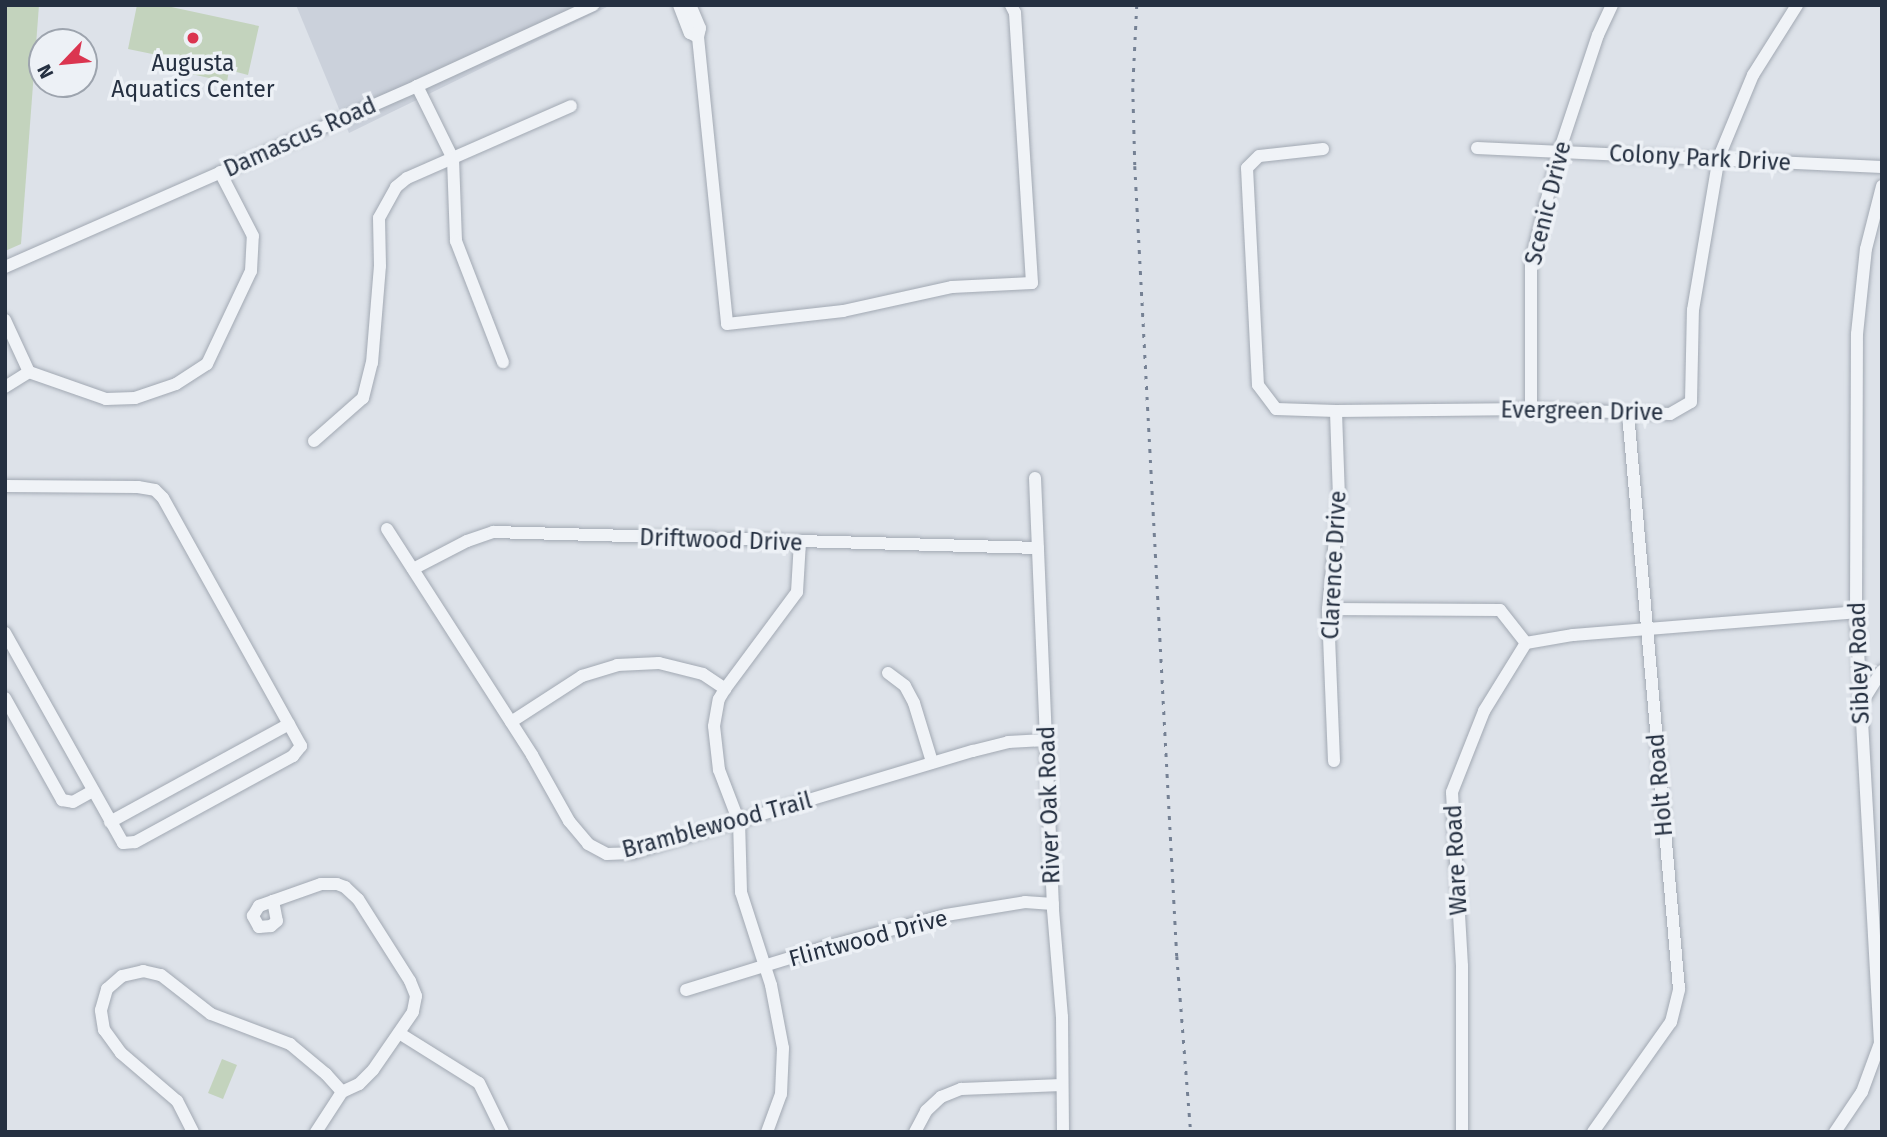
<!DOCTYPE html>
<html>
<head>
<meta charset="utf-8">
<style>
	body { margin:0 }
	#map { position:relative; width:1887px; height:1137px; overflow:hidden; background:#dde2e9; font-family:"Fira Sans",sans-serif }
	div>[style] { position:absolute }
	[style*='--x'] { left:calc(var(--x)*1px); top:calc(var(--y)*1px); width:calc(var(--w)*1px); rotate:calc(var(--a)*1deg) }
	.built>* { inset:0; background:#cbd1db }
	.green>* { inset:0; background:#c3d3bd }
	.roads { filter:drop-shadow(0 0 2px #a2a9b3) drop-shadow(0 0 2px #a2a9b3) }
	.minor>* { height:12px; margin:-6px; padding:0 6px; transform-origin:6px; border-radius:6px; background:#f0f3f7 }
	.rail>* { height:2.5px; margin-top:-1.25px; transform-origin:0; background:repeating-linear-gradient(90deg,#758194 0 3.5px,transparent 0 10.5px) }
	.dots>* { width:19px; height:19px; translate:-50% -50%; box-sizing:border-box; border:4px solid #edf1f6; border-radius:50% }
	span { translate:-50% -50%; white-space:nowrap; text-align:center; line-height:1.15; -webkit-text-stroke:7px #edf1f6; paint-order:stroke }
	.poi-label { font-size:23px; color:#253041 }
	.street-label { font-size:23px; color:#253041 }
	.frame { position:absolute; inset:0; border:7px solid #253041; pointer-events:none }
	.north { position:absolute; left:28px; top:28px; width:70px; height:70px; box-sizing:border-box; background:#edf1f6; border:2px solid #9da4ae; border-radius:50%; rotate:244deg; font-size:19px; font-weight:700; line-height:28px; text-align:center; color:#253041 }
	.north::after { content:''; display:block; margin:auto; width:24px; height:32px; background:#db3550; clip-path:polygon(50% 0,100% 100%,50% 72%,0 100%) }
</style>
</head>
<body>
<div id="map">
	<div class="built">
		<div style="clip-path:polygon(296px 5px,611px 5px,349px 133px)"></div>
	</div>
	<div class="green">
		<div style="clip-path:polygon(5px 5px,39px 5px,21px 244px,5px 251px)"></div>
		<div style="clip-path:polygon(137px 5px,162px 5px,259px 26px,248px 75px,229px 70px,227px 82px,160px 67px,162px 56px,128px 49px)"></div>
		<div style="clip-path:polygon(222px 1059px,237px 1065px,223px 1099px,208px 1093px)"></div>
	</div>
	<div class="roads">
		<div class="minor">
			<div style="--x:679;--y:5;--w:30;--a:69"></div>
			<div style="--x:690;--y:33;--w:9;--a:27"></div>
			<div style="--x:698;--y:37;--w:9;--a:-77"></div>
			<div style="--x:700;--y:28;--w:25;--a:-113"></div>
			<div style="--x:698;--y:37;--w:288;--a:84.2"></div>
			<div style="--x:727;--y:324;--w:117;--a:-6.4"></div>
			<div style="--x:843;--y:311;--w:112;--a:-12.4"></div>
			<div style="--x:952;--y:287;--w:80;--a:-2.9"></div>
			<div style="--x:1032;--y:283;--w:271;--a:-93.6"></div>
			<div style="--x:1015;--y:13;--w:9;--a:-117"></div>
			<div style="--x:417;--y:86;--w:81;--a:63.7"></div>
			<div style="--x:453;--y:159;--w:82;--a:87.9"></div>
			<div style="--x:456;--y:241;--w:130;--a:68.8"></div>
			<div style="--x:1477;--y:148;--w:405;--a:2.7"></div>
			<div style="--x:1323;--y:149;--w:64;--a:173.8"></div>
			<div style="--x:1259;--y:156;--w:17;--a:135"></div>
			<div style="--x:1247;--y:168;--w:217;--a:87.1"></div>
			<div style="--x:1258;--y:385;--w:30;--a:53"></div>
			<div style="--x:1276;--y:409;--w:60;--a:1.9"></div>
			<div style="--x:1336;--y:411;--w:195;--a:-0.6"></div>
			<div style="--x:1531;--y:409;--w:139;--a:2.1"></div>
			<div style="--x:1670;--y:414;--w:24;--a:-30"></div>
			<div style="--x:1691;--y:402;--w:92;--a:-88.8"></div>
			<div style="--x:1693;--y:310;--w:155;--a:-80.4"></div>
			<div style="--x:1719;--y:157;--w:89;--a:-67.5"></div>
			<div style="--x:1753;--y:75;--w:83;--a:-57.8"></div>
			<div style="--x:5;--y:267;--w:450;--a:-23.7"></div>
			<div style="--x:417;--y:86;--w:194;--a:-24.7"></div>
			<div style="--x:5;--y:320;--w:57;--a:65.2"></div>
			<div style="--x:29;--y:372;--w:82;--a:19.3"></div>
			<div style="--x:106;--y:399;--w:29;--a:-2"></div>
			<div style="--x:135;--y:398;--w:43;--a:-18.9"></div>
			<div style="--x:176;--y:384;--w:37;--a:-33"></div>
			<div style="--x:207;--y:364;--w:103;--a:-64.7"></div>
			<div style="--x:251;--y:271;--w:35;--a:-87"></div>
			<div style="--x:253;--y:236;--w:72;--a:-117.3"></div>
			<div style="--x:5;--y:387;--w:28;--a:-32"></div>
			<div style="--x:1531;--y:409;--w:148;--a:-90"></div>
			<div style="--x:1531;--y:261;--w:113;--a:-75.6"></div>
			<div style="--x:1559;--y:152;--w:123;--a:-71.6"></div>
			<div style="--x:1598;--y:35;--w:33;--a:-65"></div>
			<div style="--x:314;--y:441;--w:65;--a:-41.3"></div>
			<div style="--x:363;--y:398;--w:36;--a:-76"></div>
			<div style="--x:372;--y:363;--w:97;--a:-85.3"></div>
			<div style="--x:380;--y:266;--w:48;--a:-91.2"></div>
			<div style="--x:379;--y:218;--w:35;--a:-61"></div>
			<div style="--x:396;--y:187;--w:14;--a:-39"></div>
			<div style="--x:407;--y:178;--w:179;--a:-23.7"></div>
			<div style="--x:1035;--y:478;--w:432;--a:87.6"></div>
			<div style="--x:1053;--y:910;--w:107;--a:85.2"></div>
			<div style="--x:1062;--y:1017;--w:115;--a:89.5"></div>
			<div style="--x:5;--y:486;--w:133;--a:0.4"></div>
			<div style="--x:138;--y:487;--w:17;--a:10"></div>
			<div style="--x:155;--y:490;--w:11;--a:45"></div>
			<div style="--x:163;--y:498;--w:284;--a:60.9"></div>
			<div style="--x:301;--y:746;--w:13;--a:129"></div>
			<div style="--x:293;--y:756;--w:180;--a:151.4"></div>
			<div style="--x:135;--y:842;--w:12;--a:175"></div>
			<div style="--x:123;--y:843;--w:241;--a:-119.3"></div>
			<div style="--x:387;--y:529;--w:269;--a:57.3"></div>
			<div style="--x:532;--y:755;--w:76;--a:60.7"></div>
			<div style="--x:569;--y:821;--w:30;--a:50"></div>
			<div style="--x:588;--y:844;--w:21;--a:28"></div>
			<div style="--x:607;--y:854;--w:25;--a:-2"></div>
			<div style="--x:632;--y:853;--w:356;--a:-16.7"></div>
			<div style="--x:973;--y:751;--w:36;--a:-14"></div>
			<div style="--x:1008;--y:742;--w:39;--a:-3"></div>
			<div style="--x:413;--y:569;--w:61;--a:-27.4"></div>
			<div style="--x:467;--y:541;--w:28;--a:-19"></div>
			<div style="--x:493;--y:532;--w:545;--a:1.68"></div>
			<div style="--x:1328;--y:609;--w:172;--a:0.3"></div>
			<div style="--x:1500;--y:610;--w:42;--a:51.8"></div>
			<div style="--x:888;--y:673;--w:21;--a:37"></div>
			<div style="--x:905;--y:686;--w:19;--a:62"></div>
			<div style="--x:914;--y:703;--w:62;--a:73"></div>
			<div style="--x:5;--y:698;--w:117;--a:60.8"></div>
			<div style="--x:62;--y:800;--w:11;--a:10"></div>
			<div style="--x:73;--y:802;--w:23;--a:-29"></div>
			<div style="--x:1861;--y:704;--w:39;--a:-58"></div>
			<div style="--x:511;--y:722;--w:85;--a:-32.9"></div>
			<div style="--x:582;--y:676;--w:37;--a:-17"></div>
			<div style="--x:617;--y:665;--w:42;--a:-2.7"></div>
			<div style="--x:659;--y:663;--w:45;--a:14"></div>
			<div style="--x:703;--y:674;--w:27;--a:34"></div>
			<div style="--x:1334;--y:761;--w:152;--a:-92.3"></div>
			<div style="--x:1328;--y:609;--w:112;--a:-84.3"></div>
			<div style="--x:1339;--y:498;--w:87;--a:-92"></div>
			<div style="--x:110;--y:822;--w:204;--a:-28.7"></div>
			<div style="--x:273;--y:901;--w:20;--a:79"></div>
			<div style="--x:277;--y:921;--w:8;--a:140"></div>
			<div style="--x:271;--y:926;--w:12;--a:175"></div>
			<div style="--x:259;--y:927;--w:13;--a:-119"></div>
			<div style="--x:253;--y:916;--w:12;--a:-59"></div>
			<div style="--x:259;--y:906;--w:15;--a:-20"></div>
			<div style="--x:273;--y:901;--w:51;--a:-19.5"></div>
			<div style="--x:321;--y:884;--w:16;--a:0"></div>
			<div style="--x:337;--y:884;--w:9;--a:21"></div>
			<div style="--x:345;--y:887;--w:18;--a:43"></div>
			<div style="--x:358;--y:899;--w:97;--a:57.6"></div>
			<div style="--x:410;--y:981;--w:16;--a:68"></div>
			<div style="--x:416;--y:996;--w:16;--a:101"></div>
			<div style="--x:413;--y:1012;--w:70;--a:124.6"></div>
			<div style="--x:373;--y:1070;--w:20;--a:135"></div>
			<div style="--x:359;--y:1084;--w:19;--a:155"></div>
			<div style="--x:342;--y:1092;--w:48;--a:123"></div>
			<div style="--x:686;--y:990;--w:146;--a:-17.1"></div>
			<div style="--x:826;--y:947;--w:124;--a:-14.9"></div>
			<div style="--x:946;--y:915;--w:80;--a:-9.3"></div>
			<div style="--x:1025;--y:902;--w:28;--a:4"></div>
			<div style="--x:399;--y:1033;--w:94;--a:32"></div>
			<div style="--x:479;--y:1083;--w:55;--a:63.9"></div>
			<div style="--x:193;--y:1132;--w:35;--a:-117"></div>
			<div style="--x:177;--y:1101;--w:74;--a:-139.4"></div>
			<div style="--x:121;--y:1053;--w:29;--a:-126"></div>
			<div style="--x:104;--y:1030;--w:20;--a:-99"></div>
			<div style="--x:101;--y:1010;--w:22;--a:-74"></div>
			<div style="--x:107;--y:989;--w:20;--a:-41"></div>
			<div style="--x:122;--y:976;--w:22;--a:-13"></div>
			<div style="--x:143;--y:971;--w:18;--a:13"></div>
			<div style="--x:161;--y:975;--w:63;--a:38"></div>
			<div style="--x:211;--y:1014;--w:85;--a:20.8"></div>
			<div style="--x:290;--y:1044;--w:47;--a:39.8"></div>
			<div style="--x:326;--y:1074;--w:24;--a:48"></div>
			<div style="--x:767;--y:1132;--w:40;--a:-69.8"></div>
			<div style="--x:781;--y:1094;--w:46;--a:-87.5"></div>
			<div style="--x:783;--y:1048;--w:64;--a:-100.8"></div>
			<div style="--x:771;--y:985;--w:98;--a:-107.9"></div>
			<div style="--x:741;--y:892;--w:70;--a:-91.6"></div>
			<div style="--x:739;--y:822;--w:56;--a:-111"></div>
			<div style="--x:719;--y:770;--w:44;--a:-96.5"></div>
			<div style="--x:714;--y:726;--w:27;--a:-80"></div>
			<div style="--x:719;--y:699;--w:12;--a:-59"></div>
			<div style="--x:725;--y:689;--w:121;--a:-53.4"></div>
			<div style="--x:797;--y:592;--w:50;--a:-86.6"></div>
			<div style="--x:915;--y:1132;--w:24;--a:-62"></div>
			<div style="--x:926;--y:1111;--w:21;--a:-43"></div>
			<div style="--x:941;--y:1097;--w:22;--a:-22"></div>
			<div style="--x:961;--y:1089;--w:101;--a:-2.3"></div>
			<div style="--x:1462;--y:1132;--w:166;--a:-90"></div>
			<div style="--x:1462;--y:966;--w:174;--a:-93.3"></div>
			<div style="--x:1452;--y:792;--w:87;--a:-68.4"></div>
			<div style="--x:1484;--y:711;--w:80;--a:-58.3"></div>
			<div style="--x:1526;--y:643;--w:48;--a:-9.7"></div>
			<div style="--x:1573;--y:635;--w:284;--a:-4.6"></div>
			<div style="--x:1593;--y:1132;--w:135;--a:-54.7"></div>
			<div style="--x:1671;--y:1022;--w:34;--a:-76"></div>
			<div style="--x:1679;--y:989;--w:578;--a:-95.06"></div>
			<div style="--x:1835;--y:1132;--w:48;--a:-56"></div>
			<div style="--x:1862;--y:1092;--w:52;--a:-69.8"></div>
			<div style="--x:1880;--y:1043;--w:432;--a:-93.2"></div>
			<div style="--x:1856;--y:612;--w:278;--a:-89.8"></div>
			<div style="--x:1857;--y:334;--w:85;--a:-84"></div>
			<div style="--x:1866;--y:249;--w:65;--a:-75.7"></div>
		</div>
	</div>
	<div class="rail">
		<div style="--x:1137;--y:5;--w:83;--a:92.8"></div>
		<div style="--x:1133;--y:88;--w:78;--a:88.5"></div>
		<div style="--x:1135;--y:166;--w:791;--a:86.96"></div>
		<div style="--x:1177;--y:956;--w:177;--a:85.5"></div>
	</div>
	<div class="dots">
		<div style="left:193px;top:38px;background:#db3550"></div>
	</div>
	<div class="poi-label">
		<span style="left:193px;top:76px">Augusta<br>Aquatics Center</span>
	</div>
	<div class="street-label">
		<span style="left:300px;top:137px;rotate:-24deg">Damascus Road</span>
		<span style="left:1700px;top:158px;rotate:3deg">Colony Park Drive</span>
		<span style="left:1548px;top:203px;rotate:-76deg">Scenic Drive</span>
		<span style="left:1582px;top:411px;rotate:1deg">Evergreen Drive</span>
		<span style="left:721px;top:540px;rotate:2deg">Driftwood Drive</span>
		<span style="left:1334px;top:565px;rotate:-87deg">Clarence Drive</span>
		<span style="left:1859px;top:663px;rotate:-92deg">Sibley Road</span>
		<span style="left:1660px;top:785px;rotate:-95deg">Holt Road</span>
		<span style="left:1049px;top:805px;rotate:-92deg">River Oak Road</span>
		<span style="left:717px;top:825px;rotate:-15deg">Bramblewood Trail</span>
		<span style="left:1456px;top:860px;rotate:-93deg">Ware Road</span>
		<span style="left:868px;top:938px;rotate:-15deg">Flintwood Drive</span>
	</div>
	<div class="frame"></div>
	<div class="north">N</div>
</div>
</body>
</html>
